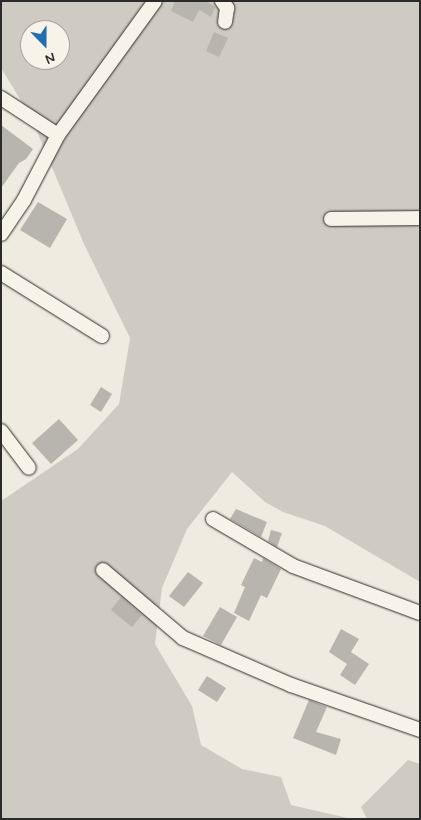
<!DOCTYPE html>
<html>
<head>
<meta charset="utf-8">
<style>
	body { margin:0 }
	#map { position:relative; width:421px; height:820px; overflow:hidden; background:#efebe0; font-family:Mynerve,sans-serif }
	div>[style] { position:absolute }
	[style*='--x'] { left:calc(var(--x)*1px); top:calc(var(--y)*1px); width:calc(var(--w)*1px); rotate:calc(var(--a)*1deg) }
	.green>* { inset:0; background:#cfcbc2 }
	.building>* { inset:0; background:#b8b5ae }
	.roads { filter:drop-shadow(0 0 1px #2b2b2b) drop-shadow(0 0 1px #2b2b2b) }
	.street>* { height:14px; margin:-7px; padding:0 7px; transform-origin:7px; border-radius:7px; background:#f7f3e8 }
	span { translate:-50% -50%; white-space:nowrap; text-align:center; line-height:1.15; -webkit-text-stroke:5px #f7f3e8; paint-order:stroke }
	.frame { position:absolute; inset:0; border:2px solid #2b2b2b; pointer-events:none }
	.north { position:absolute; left:20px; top:20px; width:50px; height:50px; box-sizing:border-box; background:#f7f3e8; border:1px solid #a5a39c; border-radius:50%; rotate:158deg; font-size:14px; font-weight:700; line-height:20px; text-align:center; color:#2b2b2b }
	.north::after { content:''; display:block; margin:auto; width:18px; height:22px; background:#1f6fb2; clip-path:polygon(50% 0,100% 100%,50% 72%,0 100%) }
</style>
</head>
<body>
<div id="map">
	<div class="green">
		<div style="clip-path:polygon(evenodd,1px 1px,420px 1px,420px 582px,325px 526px,283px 512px,265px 502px,232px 472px,187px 529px,162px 588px,155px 644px,192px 706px,201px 745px,242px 769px,281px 777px,291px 805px,352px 819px,1px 819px,1px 501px,78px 449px,119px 404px,130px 338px,84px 244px,31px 117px,1px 68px,1px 1px,30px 30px,60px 30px,60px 60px,30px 60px,30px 30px)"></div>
		<div style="clip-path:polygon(408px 760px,420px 764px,420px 819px,367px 819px,361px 807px)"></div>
	</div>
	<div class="building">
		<div style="clip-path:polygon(175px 1px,206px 1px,215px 7px,211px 17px,199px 10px,193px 22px,171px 11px)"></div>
		<div style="clip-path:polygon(214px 32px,228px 38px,219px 57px,206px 51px)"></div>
		<div style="clip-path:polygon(1px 125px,33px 149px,26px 159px,19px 163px,1px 188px)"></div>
		<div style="clip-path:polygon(38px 202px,67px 219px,50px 248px,20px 230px)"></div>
		<div style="clip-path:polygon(101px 387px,112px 394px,101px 412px,90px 405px)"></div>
		<div style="clip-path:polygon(59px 419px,78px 440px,51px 464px,32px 443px)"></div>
		<div style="clip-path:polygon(236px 509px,267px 522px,261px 537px,230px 519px)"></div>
		<div style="clip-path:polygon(271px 530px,282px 533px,277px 547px,268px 541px)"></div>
		<div style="clip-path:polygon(254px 558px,262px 562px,263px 558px,281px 569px,267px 598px,261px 595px,249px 621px,234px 613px,245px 587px,241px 585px)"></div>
		<div style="clip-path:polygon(188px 572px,203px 583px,184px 607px,169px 596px)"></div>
		<div style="clip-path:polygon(121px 597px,142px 615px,132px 627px,111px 610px)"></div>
		<div style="clip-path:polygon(220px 607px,237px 617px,221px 645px,203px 636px)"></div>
		<div style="clip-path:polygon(341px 629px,359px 639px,351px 652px,369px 664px,355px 685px,340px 675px,347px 664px,329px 652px)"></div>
		<div style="clip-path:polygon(207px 676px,226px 688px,217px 702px,198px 690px)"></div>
		<div style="clip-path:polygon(309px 700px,327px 707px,316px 732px,341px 739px,336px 755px,293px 738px)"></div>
	</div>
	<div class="roads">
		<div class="street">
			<div style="--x:222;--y:1;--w:9;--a:54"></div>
			<div style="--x:227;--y:8;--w:14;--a:98"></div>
			<div style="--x:1;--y:98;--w:68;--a:33"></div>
			<div style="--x:58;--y:135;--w:165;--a:-54.1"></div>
			<div style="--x:331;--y:219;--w:89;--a:-0.6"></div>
			<div style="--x:1;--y:234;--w:41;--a:-55.9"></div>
			<div style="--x:24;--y:200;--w:73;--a:-62.4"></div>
			<div style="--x:1;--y:273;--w:119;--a:32"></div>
			<div style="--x:1;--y:431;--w:46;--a:52.9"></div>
			<div style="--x:213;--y:519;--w:93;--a:30.4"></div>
			<div style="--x:293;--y:566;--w:135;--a:20.3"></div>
			<div style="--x:103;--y:570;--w:105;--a:40.4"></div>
			<div style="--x:183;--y:638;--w:118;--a:23.5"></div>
			<div style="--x:291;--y:685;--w:137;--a:19.2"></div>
		</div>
	</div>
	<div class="frame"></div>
	<div class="north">N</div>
</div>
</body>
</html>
